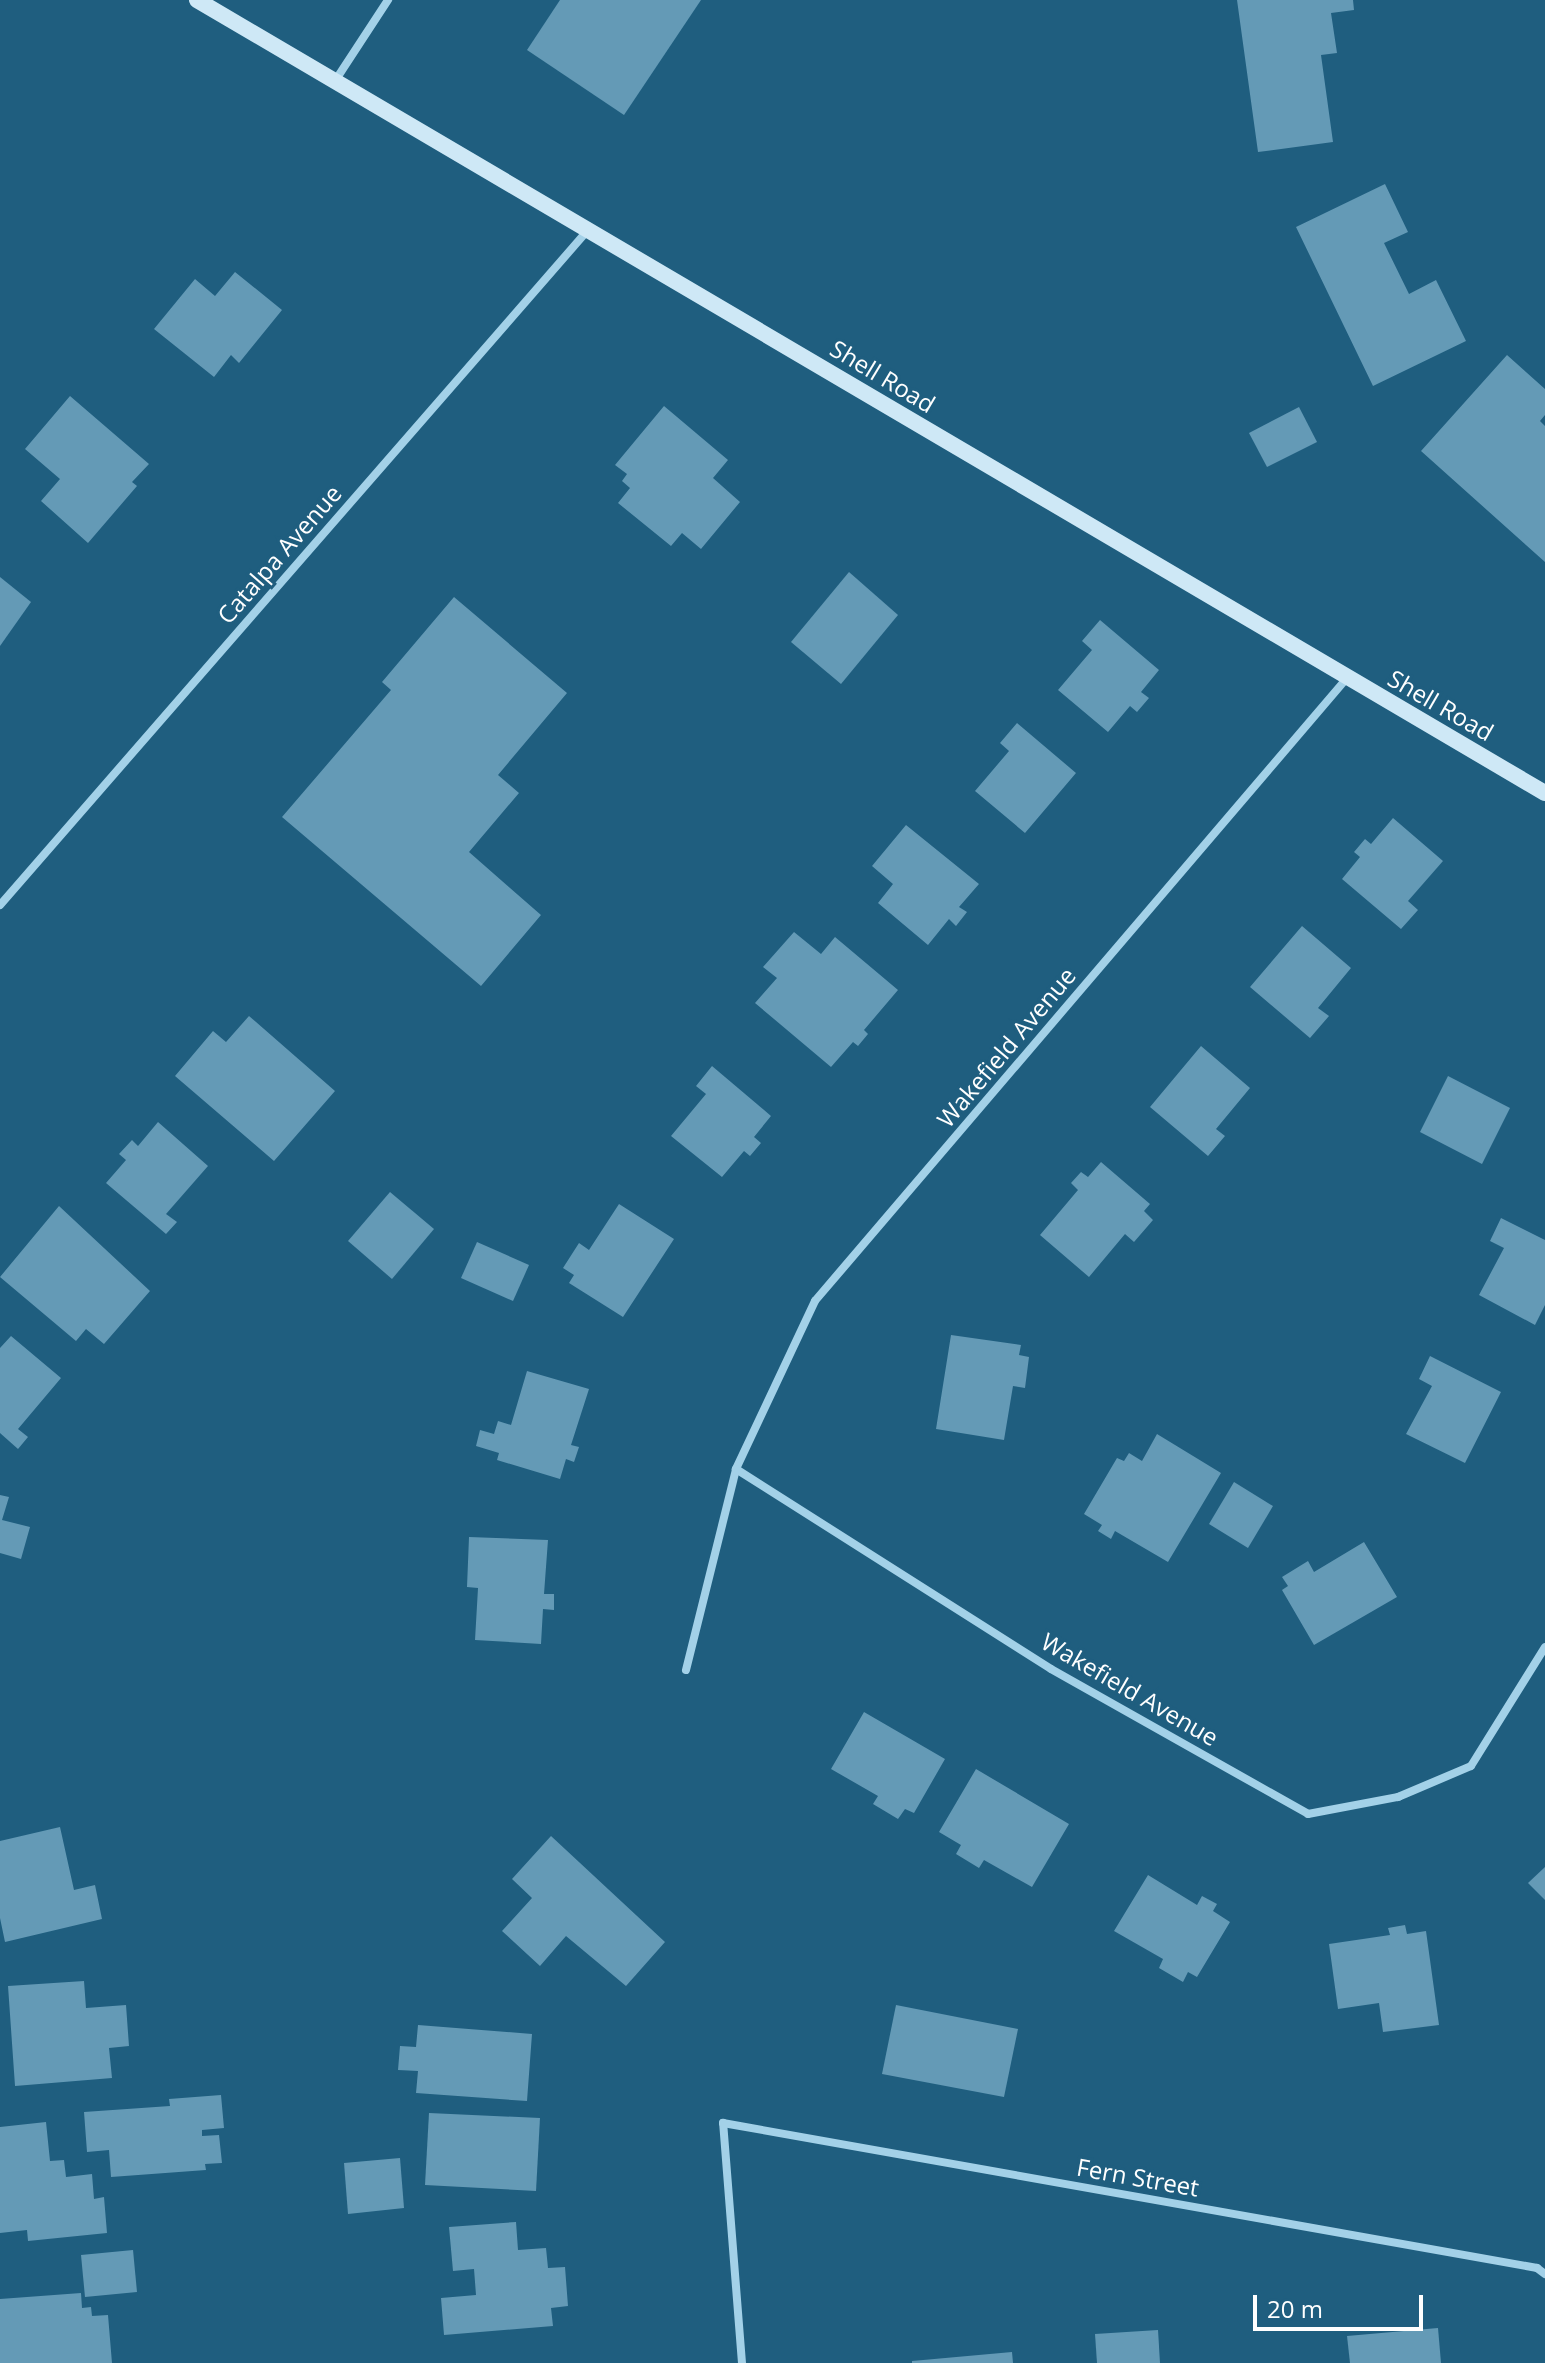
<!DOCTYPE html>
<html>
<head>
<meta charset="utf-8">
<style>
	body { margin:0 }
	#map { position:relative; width:1545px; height:2363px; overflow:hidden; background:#1f5e7f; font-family:"Open Sans",sans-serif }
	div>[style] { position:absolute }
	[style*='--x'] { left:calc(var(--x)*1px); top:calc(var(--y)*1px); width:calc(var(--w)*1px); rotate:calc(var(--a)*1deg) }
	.building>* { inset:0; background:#649ab6 }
	.street>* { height:8px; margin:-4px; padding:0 4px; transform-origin:4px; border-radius:4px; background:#a3d1e8 }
	.secondary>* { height:16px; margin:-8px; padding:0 8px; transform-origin:8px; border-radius:8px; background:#cee8f6 }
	span { translate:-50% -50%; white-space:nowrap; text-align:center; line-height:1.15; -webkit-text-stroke:6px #1f5e7f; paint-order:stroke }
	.street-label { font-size:24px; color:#fff }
	.scale { position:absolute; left:1253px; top:2295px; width:170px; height:36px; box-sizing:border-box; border:4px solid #fff; border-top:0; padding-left:10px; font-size:24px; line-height:28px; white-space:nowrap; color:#fff; -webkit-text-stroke:6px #1f5e7f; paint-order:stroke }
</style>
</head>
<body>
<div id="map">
	<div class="building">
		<div style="clip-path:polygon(560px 0,701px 0,624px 115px,527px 50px)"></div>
		<div style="clip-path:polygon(1237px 0,1353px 0,1354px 10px,1331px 13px,1337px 53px,1321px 55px,1333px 142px,1258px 152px)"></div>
		<div style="clip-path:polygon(1385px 184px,1408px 232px,1384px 243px,1409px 294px,1436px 280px,1466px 341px,1373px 386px,1296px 227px)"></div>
		<div style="clip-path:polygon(235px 272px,282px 310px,239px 363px,231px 355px,214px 377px,154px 329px,195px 279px,215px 296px)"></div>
		<div style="clip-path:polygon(1507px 355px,1545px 389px,1545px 415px,1540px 421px,1545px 426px,1545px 562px,1421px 451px)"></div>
		<div style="clip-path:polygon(70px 396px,149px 464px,132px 482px,137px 486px,88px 543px,41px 501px,60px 479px,25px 449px)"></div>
		<div style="clip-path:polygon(664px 406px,728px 460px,713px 478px,740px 502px,701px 549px,682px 533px,671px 546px,618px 503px,630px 488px,622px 481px,627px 474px,615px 465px)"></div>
		<div style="clip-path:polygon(1299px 407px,1317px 442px,1267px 467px,1249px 433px)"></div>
		<div style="clip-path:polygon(849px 572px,898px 615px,841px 684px,791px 642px)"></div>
		<div style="clip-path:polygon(0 577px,31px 602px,0 646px)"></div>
		<div style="clip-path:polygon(454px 597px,567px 693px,498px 775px,519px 793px,469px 852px,541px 915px,481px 986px,282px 817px,391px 690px,382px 682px)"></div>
		<div style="clip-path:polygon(1100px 620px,1159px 670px,1141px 692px,1149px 698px,1137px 712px,1130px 706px,1108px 732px,1058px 690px,1092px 650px,1082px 641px)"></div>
		<div style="clip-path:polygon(1017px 723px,1076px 773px,1025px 833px,975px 791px,1009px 751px,1000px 743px)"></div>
		<div style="clip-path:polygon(1393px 818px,1443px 861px,1408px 901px,1418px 910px,1401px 929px,1342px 879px,1360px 857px,1354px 852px,1365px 839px,1371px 844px)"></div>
		<div style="clip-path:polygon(906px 825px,979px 884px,959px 907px,967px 912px,956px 926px,949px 919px,928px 945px,878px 903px,893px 884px,872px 866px)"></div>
		<div style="clip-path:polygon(1302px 926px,1351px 968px,1318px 1008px,1329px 1016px,1310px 1038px,1250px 987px)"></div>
		<div style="clip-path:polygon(794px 932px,821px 954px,835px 937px,898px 990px,864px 1030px,868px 1034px,858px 1046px,853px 1042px,831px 1067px,755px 1003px,777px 978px,763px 967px)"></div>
		<div style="clip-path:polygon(249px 1016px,335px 1091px,274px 1161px,175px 1076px,213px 1031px,226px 1042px)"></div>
		<div style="clip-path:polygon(1201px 1046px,1250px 1088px,1216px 1129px,1225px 1136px,1208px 1156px,1150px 1107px)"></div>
		<div style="clip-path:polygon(712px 1066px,771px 1116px,754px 1137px,761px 1143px,750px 1156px,744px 1151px,722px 1177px,671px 1136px,706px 1094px,696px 1086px)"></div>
		<div style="clip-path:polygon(1448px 1076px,1510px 1108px,1482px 1164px,1420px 1132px)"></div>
		<div style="clip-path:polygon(158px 1122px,208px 1166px,166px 1214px,177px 1222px,166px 1234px,106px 1183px,126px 1160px,119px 1154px,132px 1140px,138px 1146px)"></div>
		<div style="clip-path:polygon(1101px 1162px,1150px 1204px,1144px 1211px,1153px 1220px,1134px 1242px,1125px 1234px,1089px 1277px,1040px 1235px,1078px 1190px,1071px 1183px,1081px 1172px,1088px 1177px)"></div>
		<div style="clip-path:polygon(390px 1192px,434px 1229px,392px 1279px,348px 1241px)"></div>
		<div style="clip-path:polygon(619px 1204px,674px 1239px,623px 1317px,569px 1283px,574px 1275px,563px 1268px,579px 1243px,589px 1250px)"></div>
		<div style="clip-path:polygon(59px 1206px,150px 1291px,104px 1344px,86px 1329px,76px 1341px,0 1277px)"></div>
		<div style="clip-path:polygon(1501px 1218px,1545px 1240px,1545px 1305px,1535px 1325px,1479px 1295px,1504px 1248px,1490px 1241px)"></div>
		<div style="clip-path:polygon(477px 1242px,529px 1265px,513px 1301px,461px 1278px)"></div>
		<div style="clip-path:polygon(951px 1335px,1021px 1345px,1019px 1355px,1029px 1357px,1025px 1388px,1013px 1386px,1004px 1440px,936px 1429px)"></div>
		<div style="clip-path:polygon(11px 1336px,61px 1378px,18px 1429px,28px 1437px,18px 1449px,0 1433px,0 1348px)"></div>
		<div style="clip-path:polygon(1430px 1356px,1501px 1392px,1465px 1463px,1406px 1434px,1432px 1386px,1419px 1379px)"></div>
		<div style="clip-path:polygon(527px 1371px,589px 1389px,571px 1445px,579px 1447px,574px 1462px,566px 1459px,560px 1479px,497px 1460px,499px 1453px,476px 1446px,480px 1430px,494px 1434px,498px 1421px,511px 1425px)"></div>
		<div style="clip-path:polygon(1157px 1434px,1221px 1473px,1168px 1562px,1115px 1531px,1111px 1539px,1098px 1531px,1102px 1525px,1084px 1514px,1117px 1458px,1124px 1461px,1129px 1453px,1142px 1461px)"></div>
		<div style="clip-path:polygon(1234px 1482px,1273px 1506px,1248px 1548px,1209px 1524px)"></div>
		<div style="clip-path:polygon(0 1495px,9px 1497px,2px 1520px,30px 1527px,21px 1559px,0 1553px)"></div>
		<div style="clip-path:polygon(469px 1537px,548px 1540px,544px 1594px,554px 1594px,554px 1610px,543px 1609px,541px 1644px,475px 1640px,478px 1588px,467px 1587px)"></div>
		<div style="clip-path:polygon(1364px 1542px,1397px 1597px,1314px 1645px,1282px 1590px,1288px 1586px,1282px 1577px,1308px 1561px,1314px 1572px)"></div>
		<div style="clip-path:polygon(864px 1712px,945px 1759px,914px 1813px,905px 1809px,898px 1819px,873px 1804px,878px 1796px,831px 1769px)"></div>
		<div style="clip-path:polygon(976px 1769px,1069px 1824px,1032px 1887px,984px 1860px,979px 1868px,956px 1854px,961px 1845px,939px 1832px)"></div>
		<div style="clip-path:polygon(60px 1827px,74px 1890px,95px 1885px,102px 1919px,5px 1942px,0 1918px,0 1841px)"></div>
		<div style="clip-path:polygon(551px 1836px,665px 1942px,626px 1986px,566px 1936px,540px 1966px,502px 1931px,532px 1898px,512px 1879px)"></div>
		<div style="clip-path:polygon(1545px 1867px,1545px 1900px,1528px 1883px)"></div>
		<div style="clip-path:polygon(1148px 1875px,1197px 1905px,1202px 1896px,1217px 1904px,1213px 1911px,1230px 1922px,1197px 1977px,1188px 1972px,1183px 1982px,1159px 1968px,1163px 1959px,1114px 1931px)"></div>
		<div style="clip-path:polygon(1405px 1925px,1407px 1934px,1426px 1931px,1439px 2025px,1383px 2032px,1379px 2003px,1338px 2009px,1329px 1944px,1390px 1935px,1388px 1928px)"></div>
		<div style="clip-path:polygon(84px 1981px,86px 2008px,126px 2005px,129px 2046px,109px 2048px,112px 2078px,15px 2086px,8px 1986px)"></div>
		<div style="clip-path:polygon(896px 2005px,1018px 2029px,1004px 2097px,882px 2074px)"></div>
		<div style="clip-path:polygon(418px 2025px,532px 2034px,527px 2101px,416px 2093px,418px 2071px,398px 2070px,400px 2046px,416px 2047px)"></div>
		<div style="clip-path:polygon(221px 2095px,224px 2128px,202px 2130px,202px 2136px,219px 2135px,222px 2163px,205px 2164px,206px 2170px,111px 2177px,109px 2150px,87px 2152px,84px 2112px,170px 2106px,169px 2099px)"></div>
		<div style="clip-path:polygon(429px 2113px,540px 2118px,536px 2191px,425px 2185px)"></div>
		<div style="clip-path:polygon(46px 2122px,50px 2161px,64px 2160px,66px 2177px,92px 2174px,94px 2199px,104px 2197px,107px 2233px,28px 2241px,27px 2230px,0 2233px,0 2127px)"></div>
		<div style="clip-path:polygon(400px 2158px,404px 2208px,348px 2214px,344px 2163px)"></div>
		<div style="clip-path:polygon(516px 2222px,518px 2250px,546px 2248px,548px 2268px,565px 2267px,568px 2306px,551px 2308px,553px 2326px,444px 2335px,441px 2298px,476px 2295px,474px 2269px,453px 2271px,449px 2227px)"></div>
		<div style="clip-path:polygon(133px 2250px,137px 2292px,85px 2297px,81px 2255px)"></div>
		<div style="clip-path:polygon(81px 2293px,82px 2308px,91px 2307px,92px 2316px,108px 2315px,112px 2363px,0 2363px,0 2299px)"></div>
		<div style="clip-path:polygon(1438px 2328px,1441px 2363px,1350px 2363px,1347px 2336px)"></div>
		<div style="clip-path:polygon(1158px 2330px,1160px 2363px,1097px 2363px,1095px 2334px)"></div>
		<div style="clip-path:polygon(1012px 2352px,1013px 2363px,912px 2363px,912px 2361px)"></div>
	</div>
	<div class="street">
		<div style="--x:335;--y:81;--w:97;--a:-56.8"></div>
		<div style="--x:1347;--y:678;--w:819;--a:130.5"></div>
		<div style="--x:815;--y:1301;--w:186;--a:115.2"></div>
		<div style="--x:736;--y:1469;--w:373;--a:32.4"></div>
		<div style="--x:1051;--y:1669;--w:295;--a:29.4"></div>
		<div style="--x:1308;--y:1814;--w:92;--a:-10.7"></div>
		<div style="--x:1398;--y:1797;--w:79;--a:-23"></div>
		<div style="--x:1471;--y:1766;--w:140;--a:-58.1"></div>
		<div style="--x:0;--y:905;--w:895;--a:-48.94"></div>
		<div style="--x:686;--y:1670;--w:207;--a:-76"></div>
		<div style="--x:742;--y:2363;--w:241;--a:-94.5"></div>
		<div style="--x:723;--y:2123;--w:827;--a:10.1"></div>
		<div style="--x:1537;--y:2268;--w:10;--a:37"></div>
	</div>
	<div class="secondary">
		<div style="--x:197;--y:0;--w:1564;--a:30.47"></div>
	</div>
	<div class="street-label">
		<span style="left:883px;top:376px;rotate:31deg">Shell Road</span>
		<span style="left:279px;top:554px;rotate:-49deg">Catalpa Avenue</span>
		<span style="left:1441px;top:705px;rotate:30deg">Shell Road</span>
		<span style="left:1006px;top:1047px;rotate:-50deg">Wakefield Avenue</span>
		<span style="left:1130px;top:1689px;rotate:30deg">Wakefield Avenue</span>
		<span style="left:1138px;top:2177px;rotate:10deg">Fern Street</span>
	</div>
	<div class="scale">20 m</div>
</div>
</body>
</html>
